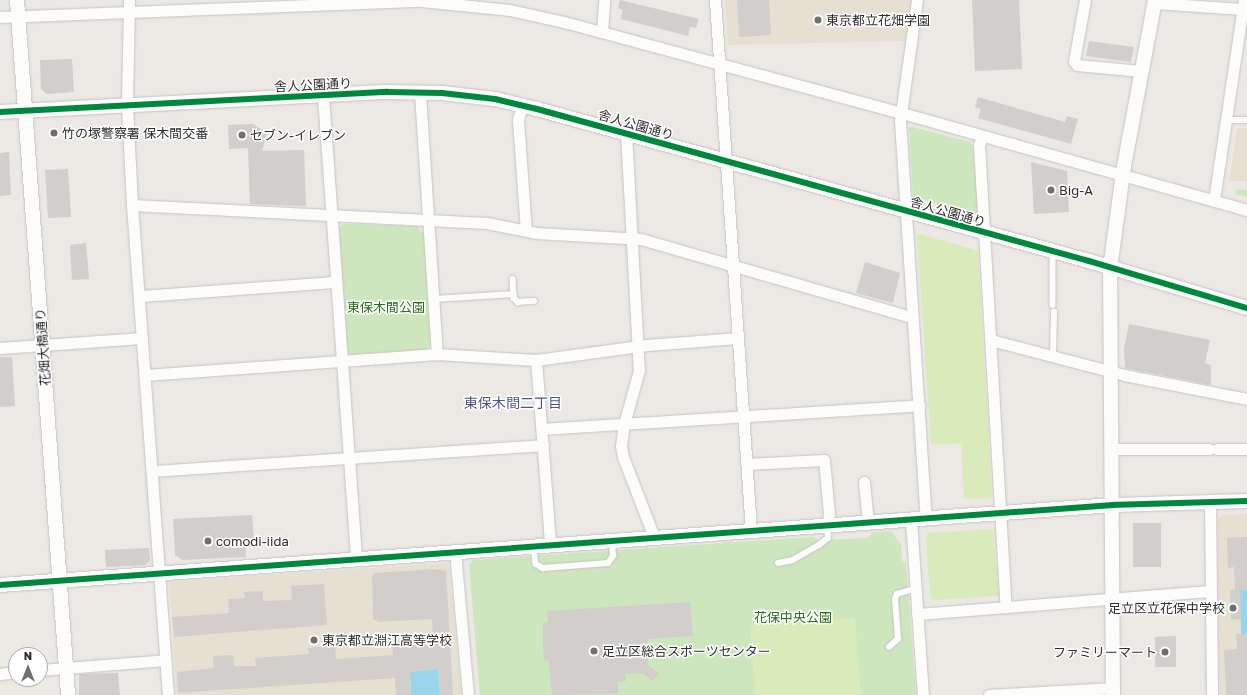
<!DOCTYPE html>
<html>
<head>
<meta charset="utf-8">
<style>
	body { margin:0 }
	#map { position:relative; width:1247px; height:695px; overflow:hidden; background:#ece8e4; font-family:"Golos Text","Noto Sans JP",sans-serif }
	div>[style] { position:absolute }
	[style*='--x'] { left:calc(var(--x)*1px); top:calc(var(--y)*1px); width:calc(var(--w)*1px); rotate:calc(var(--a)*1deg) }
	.education>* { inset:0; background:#e6e0d3 }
	.green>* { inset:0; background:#cee6be }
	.pitch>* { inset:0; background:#d9eabb }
	.water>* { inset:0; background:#99d6ec }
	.building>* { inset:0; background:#d1cecb }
	.roads { filter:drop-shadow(0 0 1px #c5c4c5) drop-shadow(0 0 1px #c5c4c5) }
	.service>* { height:5.5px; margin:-2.75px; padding:0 2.75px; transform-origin:2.75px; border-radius:2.75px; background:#fcfcfb }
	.minor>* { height:11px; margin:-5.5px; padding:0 5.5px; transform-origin:5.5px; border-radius:5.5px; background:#fcfcfb }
	.tertiary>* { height:14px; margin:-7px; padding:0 7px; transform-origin:7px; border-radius:7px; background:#fcfcfb }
	.cycleway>* { height:6px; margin:-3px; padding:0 3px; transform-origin:3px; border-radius:3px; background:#00873e }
	.dots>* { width:11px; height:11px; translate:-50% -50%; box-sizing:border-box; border:2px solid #fff; border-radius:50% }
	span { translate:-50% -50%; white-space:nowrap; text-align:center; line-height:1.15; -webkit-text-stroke:3px #fff; paint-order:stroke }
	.poi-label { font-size:13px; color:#2e2e2e }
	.left { translate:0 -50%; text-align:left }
	.right { translate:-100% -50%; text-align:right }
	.street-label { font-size:13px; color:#2e2e2e }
	.park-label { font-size:13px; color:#2c6e1b }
	.neighbourhood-label { font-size:14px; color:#4d5680 }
	.north { position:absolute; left:8px; top:647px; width:40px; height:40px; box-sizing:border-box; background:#fff; border:1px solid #ababab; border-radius:50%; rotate:0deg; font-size:11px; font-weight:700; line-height:16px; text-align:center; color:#2e2e2e }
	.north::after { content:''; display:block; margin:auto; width:14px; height:18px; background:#706f6e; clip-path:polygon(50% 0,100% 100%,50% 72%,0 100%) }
</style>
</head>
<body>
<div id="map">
	<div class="education">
		<div style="clip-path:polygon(725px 0,912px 0,906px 41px,728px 45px)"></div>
		<div style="clip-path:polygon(1247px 128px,1247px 181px,1229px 181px,1237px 129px)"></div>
		<div style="clip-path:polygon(1247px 514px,1247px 695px,1220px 695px,1217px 521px,1222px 515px)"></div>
		<div style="clip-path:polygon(445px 563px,449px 566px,461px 695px,177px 695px,169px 585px,171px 582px)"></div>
	</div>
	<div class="green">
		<div style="clip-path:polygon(912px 127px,970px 142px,973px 147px,978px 212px,971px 215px,913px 196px,909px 128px)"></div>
		<div style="clip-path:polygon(1237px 189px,1247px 190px,1247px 197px,1235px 194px)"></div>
		<div style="clip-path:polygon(343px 224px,417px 226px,424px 235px,431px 345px,426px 350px,351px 355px,346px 351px,339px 228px)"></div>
		<div style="clip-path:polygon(891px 531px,901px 545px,902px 561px,906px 562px,916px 695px,480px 695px,469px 566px,473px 560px,813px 537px,818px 540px,868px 538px,873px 532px)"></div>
	</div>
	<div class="pitch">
		<div style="clip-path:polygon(920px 234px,978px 251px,992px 498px,964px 499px,961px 443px,931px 445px,917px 235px)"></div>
		<div style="clip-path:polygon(993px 529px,999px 596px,935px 600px,930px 598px,926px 538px,928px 533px)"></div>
		<div style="clip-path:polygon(855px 618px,861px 695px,755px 695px,750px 625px)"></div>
	</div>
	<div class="water">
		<div style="clip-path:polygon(1240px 590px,1247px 590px,1247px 634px,1241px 634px)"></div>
		<div style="clip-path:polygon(438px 669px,440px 695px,411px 695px,410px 672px)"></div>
	</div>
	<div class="building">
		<div style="clip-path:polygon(620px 0,699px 19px,696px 28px,690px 27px,688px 36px,621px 19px,623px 10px,618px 8px)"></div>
		<div style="clip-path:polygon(737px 0,769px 0,771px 35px,739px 37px)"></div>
		<div style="clip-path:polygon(972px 0,1019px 0,1022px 69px,975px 71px)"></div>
		<div style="clip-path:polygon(1089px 41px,1134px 47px,1131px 62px,1086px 56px)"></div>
		<div style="clip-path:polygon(72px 59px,74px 92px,47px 94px,41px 89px,40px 60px)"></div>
		<div style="clip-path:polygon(978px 97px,1065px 122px,1067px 116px,1078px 119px,1071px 144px,978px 118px,981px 109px,975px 107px)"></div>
		<div style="clip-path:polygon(253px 124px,267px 133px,262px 151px,304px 150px,306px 206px,250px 204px,248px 148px,229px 149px,228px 125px)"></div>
		<div style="clip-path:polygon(9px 152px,11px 195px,0 196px,0 153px)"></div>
		<div style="clip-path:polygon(1031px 162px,1067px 171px,1069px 212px,1034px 214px)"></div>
		<div style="clip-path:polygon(68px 169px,71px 217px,48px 218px,45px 170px)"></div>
		<div style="clip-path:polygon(86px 243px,89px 279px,72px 280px,70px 245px)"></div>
		<div style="clip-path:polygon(865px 262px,900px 273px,893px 303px,856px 293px)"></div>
		<div style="clip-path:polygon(1129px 324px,1210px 340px,1205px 363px,1211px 365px,1211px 385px,1125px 368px,1124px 348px)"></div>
		<div style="clip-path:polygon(0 357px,12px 357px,15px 406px,0 407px)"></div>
		<div style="clip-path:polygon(252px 515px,254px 541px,245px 541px,246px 557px,182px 560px,175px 555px,173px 519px)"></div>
		<div style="clip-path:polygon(1133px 523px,1161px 523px,1161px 567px,1133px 567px)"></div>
		<div style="clip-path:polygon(1247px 537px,1247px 590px,1235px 590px,1234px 567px,1228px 568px,1227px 538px)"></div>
		<div style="clip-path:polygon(149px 548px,150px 561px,145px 565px,106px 567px,105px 550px)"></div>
		<div style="clip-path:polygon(436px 569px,446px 571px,453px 695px,440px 695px,438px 669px,410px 672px,411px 695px,396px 695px,395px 678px,178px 693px,177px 672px,214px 668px,213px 656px,233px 655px,234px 666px,256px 666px,255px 658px,309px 654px,308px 648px,335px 646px,336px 659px,393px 655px,392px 642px,433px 639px,432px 619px,379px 622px,373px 619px,372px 576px,375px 573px)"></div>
		<div style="clip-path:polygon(324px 584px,327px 625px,174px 637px,172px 617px,229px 613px,228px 599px,245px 598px,244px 592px,263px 591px,263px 601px,292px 600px,291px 586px)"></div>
		<div style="clip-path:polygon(1230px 590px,1240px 590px,1241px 619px,1231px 620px)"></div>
		<div style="clip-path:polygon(690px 602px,693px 636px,648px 639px,648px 665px,659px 673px,653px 681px,643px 673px,625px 674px,626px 681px,618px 682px,618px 694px,552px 695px,549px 661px,544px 660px,543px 650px,543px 623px,548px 622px,547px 611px)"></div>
		<div style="clip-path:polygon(1236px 634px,1247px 634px,1247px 695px,1226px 695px,1224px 650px,1237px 649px)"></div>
		<div style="clip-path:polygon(1176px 636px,1176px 667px,1155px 667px,1155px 637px)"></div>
		<div style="clip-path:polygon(118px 673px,120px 695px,79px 695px,79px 674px)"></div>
	</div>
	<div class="roads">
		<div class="service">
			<div style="--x:1226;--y:120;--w:21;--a:0"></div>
			<div style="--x:1053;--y:252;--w:53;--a:90"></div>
			<div style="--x:513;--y:279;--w:19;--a:87"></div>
			<div style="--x:514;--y:298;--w:6;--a:45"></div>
			<div style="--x:518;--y:302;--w:16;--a:-4"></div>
			<div style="--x:434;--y:299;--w:80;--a:-3.6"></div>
			<div style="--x:1053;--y:356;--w:44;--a:-88.7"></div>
			<div style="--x:534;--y:546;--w:18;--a:84"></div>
			<div style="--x:536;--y:564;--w:8;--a:30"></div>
			<div style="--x:543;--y:568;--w:65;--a:-4.4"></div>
			<div style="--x:608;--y:563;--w:9;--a:-54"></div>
			<div style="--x:613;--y:556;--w:14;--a:-94"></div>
			<div style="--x:778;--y:563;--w:15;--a:-11"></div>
			<div style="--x:793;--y:560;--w:30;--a:-30"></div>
			<div style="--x:819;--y:545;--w:11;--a:-38"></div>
			<div style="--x:828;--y:538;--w:12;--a:-95"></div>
			<div style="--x:889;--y:647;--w:12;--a:-42"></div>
			<div style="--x:898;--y:639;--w:40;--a:-94.3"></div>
			<div style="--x:895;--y:599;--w:5;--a:-68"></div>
			<div style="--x:897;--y:594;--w:19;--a:-16"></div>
		</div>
		<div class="minor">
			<div style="--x:129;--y:0;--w:106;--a:91.1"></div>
			<div style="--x:127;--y:106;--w:99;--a:87.1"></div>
			<div style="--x:132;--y:205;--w:491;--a:85.8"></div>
			<div style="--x:715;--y:0;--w:532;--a:86.12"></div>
			<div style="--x:917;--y:0;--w:122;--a:98"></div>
			<div style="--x:900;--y:121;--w:399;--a:86.3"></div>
			<div style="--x:1085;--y:0;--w:62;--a:100.2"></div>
			<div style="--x:1074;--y:61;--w:5;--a:53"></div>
			<div style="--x:1077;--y:65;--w:64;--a:5.4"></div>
			<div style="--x:1155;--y:3;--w:87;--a:3.9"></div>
			<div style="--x:0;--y:17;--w:421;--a:-2.2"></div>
			<div style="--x:421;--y:1;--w:89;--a:5.8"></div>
			<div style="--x:510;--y:10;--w:59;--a:12.6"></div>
			<div style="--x:568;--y:23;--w:346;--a:15.1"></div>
			<div style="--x:902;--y:113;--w:358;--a:15.7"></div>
			<div style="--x:602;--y:32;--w:32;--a:-86"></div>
			<div style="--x:420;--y:93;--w:262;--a:86.3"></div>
			<div style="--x:323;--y:96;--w:464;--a:85.9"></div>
			<div style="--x:522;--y:105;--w:16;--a:105"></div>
			<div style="--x:518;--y:120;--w:111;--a:85.9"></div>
			<div style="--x:626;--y:133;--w:237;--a:86.9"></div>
			<div style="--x:639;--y:370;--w:56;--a:105.5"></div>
			<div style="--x:624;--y:424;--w:22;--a:98"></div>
			<div style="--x:621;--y:446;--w:11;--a:80"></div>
			<div style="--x:623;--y:457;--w:86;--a:68.8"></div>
			<div style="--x:982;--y:136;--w:9;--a:108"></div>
			<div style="--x:979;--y:145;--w:463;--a:86.7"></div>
			<div style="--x:1214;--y:200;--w:202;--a:-81.5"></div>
			<div style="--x:132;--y:205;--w:355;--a:2.9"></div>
			<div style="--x:487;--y:223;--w:50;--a:11.5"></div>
			<div style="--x:536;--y:233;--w:105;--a:3.3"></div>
			<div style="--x:641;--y:239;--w:282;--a:16.1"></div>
			<div style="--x:139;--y:296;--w:197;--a:-4.1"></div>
			<div style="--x:991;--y:340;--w:138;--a:14.7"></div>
			<div style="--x:1124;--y:375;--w:125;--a:11"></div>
			<div style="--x:0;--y:348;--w:142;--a:-4"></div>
			<div style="--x:536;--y:360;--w:185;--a:85.6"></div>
			<div style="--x:145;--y:375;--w:293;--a:-4.1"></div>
			<div style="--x:437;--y:354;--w:99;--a:3.5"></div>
			<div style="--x:536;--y:360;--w:112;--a:-7.7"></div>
			<div style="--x:647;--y:345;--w:91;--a:-4.4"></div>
			<div style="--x:542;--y:429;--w:378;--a:-3.6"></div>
			<div style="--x:1112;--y:449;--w:97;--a:0"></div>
			<div style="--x:1217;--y:449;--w:30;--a:0"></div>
			<div style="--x:747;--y:464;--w:77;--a:-3"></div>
			<div style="--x:824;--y:460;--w:54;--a:84.7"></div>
			<div style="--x:829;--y:514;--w:12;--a:99"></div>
			<div style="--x:152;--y:471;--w:392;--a:-3.8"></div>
			<div style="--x:864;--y:482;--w:41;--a:84.4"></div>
			<div style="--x:1210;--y:502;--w:193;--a:89.4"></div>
			<div style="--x:911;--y:520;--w:175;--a:86.1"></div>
			<div style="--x:455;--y:552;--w:144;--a:84.8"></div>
			<div style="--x:917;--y:614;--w:294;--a:-4.5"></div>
			<div style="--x:40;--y:670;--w:126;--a:-4.5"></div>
			<div style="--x:0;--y:674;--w:16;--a:-7"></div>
			<div style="--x:989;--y:695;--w:124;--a:-3.2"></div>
		</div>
		<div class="tertiary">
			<div style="--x:17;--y:0;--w:697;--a:85.8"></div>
			<div style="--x:0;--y:112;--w:388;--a:-3"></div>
			<div style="--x:387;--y:92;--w:55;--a:1"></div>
			<div style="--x:442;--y:93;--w:53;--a:6.5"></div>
			<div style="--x:495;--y:99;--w:43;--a:13.4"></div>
			<div style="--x:537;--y:109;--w:573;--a:15.4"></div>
			<div style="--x:1089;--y:261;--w:165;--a:16.6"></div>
			<div style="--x:0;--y:585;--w:1116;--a:-4.11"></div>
			<div style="--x:1113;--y:505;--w:134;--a:-1.7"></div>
			<div style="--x:1113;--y:695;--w:426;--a:-90.4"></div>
			<div style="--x:1110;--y:269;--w:104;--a:-82.3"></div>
			<div style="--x:1124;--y:166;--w:169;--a:-79.4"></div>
		</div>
	</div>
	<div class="cycleway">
		<div style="--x:0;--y:112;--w:388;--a:-3"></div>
		<div style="--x:387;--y:92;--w:55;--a:1"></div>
		<div style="--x:442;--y:93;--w:53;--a:6.5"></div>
		<div style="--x:495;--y:99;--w:43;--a:13.4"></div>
		<div style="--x:537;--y:109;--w:573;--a:15.4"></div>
		<div style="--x:1089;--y:261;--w:165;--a:16.6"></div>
		<div style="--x:0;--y:585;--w:1116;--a:-4.11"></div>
		<div style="--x:1113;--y:505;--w:134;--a:-1.7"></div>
	</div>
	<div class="dots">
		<div style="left:818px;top:20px;background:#706f6e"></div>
		<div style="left:54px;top:133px;background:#706f6e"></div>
		<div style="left:242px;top:135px;background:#706f6e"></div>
		<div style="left:1051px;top:190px;background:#706f6e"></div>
		<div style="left:208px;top:541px;background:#706f6e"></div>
		<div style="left:1233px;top:608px;background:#706f6e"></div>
		<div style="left:314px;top:640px;background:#706f6e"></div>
		<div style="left:594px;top:651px;background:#706f6e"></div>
		<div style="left:1165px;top:652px;background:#706f6e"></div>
	</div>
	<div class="poi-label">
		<span class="left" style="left:826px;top:20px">東京都立花畑学園</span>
		<span class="left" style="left:62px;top:133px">竹の塚警察署 保木間交番</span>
		<span class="left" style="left:250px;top:135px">セブン-イレブン</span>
		<span class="left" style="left:1059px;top:190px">Big-A</span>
		<span class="left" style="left:216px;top:541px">comodi-iida</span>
		<span class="right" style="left:1225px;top:608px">足立区立花保中学校</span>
		<span class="left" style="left:322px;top:640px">東京都立淵江高等学校</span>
		<span class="left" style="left:602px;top:651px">足立区総合スポーツセンター</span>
		<span class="right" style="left:1157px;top:652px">ファミリーマート</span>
	</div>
	<div class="street-label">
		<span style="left:313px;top:85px;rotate:-3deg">舎人公園通り</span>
		<span style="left:636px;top:125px;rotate:16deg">舎人公園通り</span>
		<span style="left:948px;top:212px;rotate:16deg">舎人公園通り</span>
		<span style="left:43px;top:347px;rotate:-94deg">花畑大橋通り</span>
	</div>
	<div class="park-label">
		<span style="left:386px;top:307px">東保木間公園</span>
		<span style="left:793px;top:617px">花保中央公園</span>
	</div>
	<div class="neighbourhood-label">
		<span style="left:513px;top:403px">東保木間二丁目</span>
	</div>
	<div class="north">N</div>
</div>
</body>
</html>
